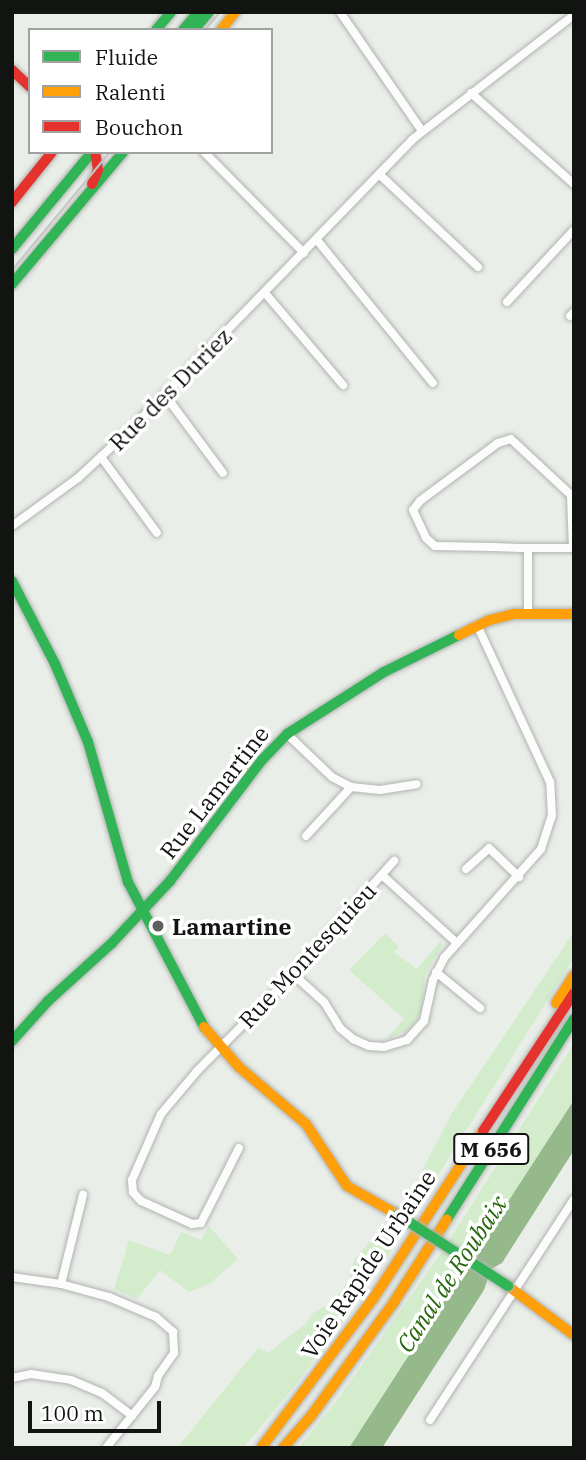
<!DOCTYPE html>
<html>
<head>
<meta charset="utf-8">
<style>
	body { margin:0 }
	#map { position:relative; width:586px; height:1460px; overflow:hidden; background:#eaeee9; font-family:"IBM Plex Serif",serif }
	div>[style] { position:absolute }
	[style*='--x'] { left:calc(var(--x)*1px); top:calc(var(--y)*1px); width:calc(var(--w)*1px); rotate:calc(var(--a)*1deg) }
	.green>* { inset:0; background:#d3eccc }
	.water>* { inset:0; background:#95b98a }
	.roads { filter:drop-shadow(0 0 2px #b0b3af) drop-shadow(0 0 2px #b0b3af) }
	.street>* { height:8px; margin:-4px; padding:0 4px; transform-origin:4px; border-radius:4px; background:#fcfcfc }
	.fast>* { height:10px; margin:-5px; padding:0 5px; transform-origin:5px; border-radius:5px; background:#30b455 }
	.slow>* { height:10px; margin:-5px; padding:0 5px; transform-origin:5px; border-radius:5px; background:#ff9f0a }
	.jam>* { height:10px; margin:-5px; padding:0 5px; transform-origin:5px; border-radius:5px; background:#e5322d }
	.tram>* { height:2px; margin:-1px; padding:0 1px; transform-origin:1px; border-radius:1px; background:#c5c5c4 }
	.bridges { filter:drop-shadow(0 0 2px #b0b3af) drop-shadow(0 0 2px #b0b3af) }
	.fast-bridge>* { height:10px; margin:-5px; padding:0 5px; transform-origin:5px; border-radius:5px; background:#30b455 }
	.dots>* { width:19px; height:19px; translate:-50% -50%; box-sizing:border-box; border:4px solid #fff; border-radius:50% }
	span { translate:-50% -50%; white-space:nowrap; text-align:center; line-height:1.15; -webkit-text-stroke:7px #fff; paint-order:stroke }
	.shield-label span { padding:2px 5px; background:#fff; border:2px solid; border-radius:5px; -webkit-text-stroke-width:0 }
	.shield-label { font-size:21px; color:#111411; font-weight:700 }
	.street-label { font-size:23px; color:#111411 }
	.poi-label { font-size:23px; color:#111411; font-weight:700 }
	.left { translate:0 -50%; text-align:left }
	.water-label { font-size:24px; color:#26680b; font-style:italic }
	.frame { position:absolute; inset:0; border:14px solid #111411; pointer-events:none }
	.legend { position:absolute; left:28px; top:28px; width:245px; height:126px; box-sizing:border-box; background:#fff; border:2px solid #a0a1a0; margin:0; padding:9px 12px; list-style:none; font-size:21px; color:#111411 }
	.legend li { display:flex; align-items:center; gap:14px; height:35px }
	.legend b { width:35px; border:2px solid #a0a1a0 }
	.scale { position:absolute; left:28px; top:1401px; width:133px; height:32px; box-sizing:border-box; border:4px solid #111411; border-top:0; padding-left:9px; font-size:21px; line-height:24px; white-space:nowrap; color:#111411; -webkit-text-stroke:5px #fff; paint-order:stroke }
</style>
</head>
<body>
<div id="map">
	<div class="green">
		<div style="clip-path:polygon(574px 932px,574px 958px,377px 1273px,294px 1387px,243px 1448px,177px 1448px,258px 1348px,268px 1353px,306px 1323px,314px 1312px,331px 1303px,349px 1280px,354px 1260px,410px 1194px,452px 1113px)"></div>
		<div style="clip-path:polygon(385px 933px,399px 947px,394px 952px,417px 969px,441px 940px,442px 946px,425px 975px,422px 1009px,417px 1020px,407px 1031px,386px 1039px,404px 1019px,349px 970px)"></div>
		<div style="clip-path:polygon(574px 1043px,574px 1100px,478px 1248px,477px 1259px,471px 1269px,460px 1276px,349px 1448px,298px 1448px,336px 1402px,441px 1253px)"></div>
		<div style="clip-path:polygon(209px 1226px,238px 1259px,209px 1284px,189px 1292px,160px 1270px,137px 1299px,114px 1289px,129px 1240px,170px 1255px,181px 1232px,201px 1240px)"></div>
	</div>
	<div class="water">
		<div style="clip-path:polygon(574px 1100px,574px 1150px,502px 1263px,491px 1269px,484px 1290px,382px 1448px,349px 1448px,460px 1276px,477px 1259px,478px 1248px)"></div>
	</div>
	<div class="roads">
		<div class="street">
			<div style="--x:340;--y:12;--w:145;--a:55.4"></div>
			<div style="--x:471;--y:93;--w:137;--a:41.5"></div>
			<div style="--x:204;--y:152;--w:142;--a:45.3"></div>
			<div style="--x:379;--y:174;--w:136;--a:43.2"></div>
			<div style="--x:317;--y:240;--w:184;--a:51"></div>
			<div style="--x:265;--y:293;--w:121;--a:49.7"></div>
			<div style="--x:507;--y:302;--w:98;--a:-47.1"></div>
			<div style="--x:570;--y:316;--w:6;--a:-45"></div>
			<div style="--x:165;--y:395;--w:97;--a:53.4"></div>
			<div style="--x:101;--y:457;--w:94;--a:53.6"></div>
			<div style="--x:12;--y:526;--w:82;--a:-36"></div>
			<div style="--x:78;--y:478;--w:76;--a:-42.9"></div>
			<div style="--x:134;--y:426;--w:400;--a:-45.8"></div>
			<div style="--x:413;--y:139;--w:203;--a:-37.6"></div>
			<div style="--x:573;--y:548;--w:53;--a:-92.2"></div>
			<div style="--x:571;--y:495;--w:82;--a:-137"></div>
			<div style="--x:511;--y:439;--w:14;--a:163"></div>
			<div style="--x:498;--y:443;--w:97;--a:143.4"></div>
			<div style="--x:420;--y:501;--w:11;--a:128"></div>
			<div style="--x:413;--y:510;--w:31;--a:65"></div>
			<div style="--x:426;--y:538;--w:12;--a:42"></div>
			<div style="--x:435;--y:546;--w:58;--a:1"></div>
			<div style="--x:493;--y:547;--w:35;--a:2"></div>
			<div style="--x:528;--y:548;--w:46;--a:0"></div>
			<div style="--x:528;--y:613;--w:65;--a:-90"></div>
			<div style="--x:287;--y:734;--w:62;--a:43.7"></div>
			<div style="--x:332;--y:777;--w:21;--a:28"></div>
			<div style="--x:351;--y:787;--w:29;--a:6"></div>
			<div style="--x:380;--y:790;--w:37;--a:-9"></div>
			<div style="--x:306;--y:836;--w:67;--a:-47.4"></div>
			<div style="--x:466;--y:869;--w:31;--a:-42"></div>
			<div style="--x:489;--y:848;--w:42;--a:44"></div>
			<div style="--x:382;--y:875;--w:101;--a:42.2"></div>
			<div style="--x:436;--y:972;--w:57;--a:39.3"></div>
			<div style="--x:293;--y:974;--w:42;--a:42.1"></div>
			<div style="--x:324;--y:1002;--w:31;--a:58"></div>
			<div style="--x:340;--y:1028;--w:17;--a:40"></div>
			<div style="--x:353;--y:1039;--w:17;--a:24"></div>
			<div style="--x:369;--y:1046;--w:15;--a:4"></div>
			<div style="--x:384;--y:1047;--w:24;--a:-17"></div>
			<div style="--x:407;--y:1040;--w:25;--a:-48"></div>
			<div style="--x:424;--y:1021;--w:42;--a:-77.6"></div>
			<div style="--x:433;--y:980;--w:25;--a:-63"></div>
			<div style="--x:444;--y:958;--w:146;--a:-48.3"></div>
			<div style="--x:541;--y:849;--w:35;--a:-72"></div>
			<div style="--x:552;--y:816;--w:34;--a:-93"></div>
			<div style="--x:550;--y:782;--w:173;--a:-114.9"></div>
			<div style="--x:239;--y:1148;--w:84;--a:116.9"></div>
			<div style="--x:201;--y:1223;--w:9;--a:174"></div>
			<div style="--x:192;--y:1224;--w:56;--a:-155.7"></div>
			<div style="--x:141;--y:1201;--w:12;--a:-132"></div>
			<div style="--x:133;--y:1192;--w:12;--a:-95"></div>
			<div style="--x:132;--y:1180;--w:72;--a:-66.3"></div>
			<div style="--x:161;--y:1114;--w:57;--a:-49.9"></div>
			<div style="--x:198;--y:1070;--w:135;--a:-45.3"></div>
			<div style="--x:293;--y:974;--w:152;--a:-48.2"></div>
			<div style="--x:12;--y:1277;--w:49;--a:8.1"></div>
			<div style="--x:61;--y:1284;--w:50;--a:15.2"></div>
			<div style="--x:109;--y:1297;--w:51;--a:23.1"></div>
			<div style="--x:156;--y:1317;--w:23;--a:41"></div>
			<div style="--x:173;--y:1332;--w:21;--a:87"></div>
			<div style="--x:174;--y:1353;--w:28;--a:125"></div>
			<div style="--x:158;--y:1376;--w:11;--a:105"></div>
			<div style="--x:155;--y:1387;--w:78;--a:128.8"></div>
			<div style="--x:61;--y:1284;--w:92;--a:-76.1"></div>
			<div style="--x:12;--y:1378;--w:19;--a:-12"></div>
			<div style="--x:31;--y:1374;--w:40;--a:8.5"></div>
			<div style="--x:71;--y:1380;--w:34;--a:23"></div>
			<div style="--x:102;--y:1393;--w:38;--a:37"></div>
			<div style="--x:430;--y:1420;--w:264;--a:-56.9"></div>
		</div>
		<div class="fast">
			<div style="--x:156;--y:30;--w:23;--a:-50"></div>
			<div style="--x:183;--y:30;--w:23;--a:-50"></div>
			<div style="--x:194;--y:30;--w:23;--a:-50"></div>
			<div style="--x:12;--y:249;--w:126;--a:-50.5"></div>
			<div style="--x:12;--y:284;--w:172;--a:-49.9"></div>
			<div style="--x:12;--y:581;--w:93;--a:62.6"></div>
			<div style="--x:55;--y:664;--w:85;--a:67.1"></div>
			<div style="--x:88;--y:742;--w:146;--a:74.1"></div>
			<div style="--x:128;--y:882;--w:164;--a:62.3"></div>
			<div style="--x:12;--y:1041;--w:54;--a:-48"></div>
			<div style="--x:48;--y:1001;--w:86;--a:-42.2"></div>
			<div style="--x:112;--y:943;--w:85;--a:-46.9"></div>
			<div style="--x:170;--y:881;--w:152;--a:-52.8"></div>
			<div style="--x:262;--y:760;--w:36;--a:-46"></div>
			<div style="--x:287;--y:734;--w:115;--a:-32.6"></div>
			<div style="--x:384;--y:672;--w:84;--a:-26.3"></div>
			<div style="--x:447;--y:1219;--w:237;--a:-57.6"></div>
		</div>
		<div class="slow">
			<div style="--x:221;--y:30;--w:23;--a:-52"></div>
			<div style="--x:459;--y:635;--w:34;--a:-26"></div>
			<div style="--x:490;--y:620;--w:25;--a:-14"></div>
			<div style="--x:514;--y:614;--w:60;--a:0"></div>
			<div style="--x:556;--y:1003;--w:33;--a:-57"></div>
			<div style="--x:204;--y:1027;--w:53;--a:48.8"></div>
			<div style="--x:239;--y:1067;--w:88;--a:40.4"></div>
			<div style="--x:306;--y:1124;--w:74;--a:56.5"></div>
			<div style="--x:347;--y:1186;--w:59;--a:29.6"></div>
			<div style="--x:508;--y:1286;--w:82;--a:36.6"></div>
			<div style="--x:261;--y:1448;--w:186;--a:-53.1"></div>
			<div style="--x:373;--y:1299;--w:201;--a:-56.8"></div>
			<div style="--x:283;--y:1448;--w:43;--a:-48.8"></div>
			<div style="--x:311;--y:1416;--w:141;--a:-53.9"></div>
			<div style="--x:394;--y:1302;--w:98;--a:-57.4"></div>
		</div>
		<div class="jam">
			<div style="--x:12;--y:70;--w:25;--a:43"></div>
			<div style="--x:92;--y:184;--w:15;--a:-67"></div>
			<div style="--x:98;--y:170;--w:18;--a:-99"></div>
			<div style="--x:12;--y:202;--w:64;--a:-51.3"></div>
			<div style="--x:483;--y:1131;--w:165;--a:-56.6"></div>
		</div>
	</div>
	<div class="tram">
		<div style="--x:205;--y:30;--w:23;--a:-50"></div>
		<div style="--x:12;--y:270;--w:153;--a:-50.3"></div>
	</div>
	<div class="bridges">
		<div class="fast-bridge">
			<div style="--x:398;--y:1215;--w:131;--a:32.8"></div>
		</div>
	</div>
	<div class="dots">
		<div style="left:158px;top:926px;background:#5d605d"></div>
	</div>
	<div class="shield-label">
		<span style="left:491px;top:1149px">M 656</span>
	</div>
	<div class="street-label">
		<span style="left:170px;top:389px;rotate:-45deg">Rue des Duriez</span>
		<span style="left:214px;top:792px;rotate:-52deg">Rue Lamartine</span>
		<span style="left:307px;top:955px;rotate:-47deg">Rue Montesquieu</span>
		<span style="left:368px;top:1264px;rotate:-56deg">Voie Rapide Urbaine</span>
	</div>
	<div class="poi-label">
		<span class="left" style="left:172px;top:926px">Lamartine</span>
	</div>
	<div class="water-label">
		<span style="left:452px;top:1274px;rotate:-57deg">Canal de Roubaix</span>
	</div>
	<div class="frame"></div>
	<ul class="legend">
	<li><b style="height:9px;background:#30b455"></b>Fluide</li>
	<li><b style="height:9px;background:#ff9f0a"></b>Ralenti</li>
	<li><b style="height:9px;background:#e5322d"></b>Bouchon</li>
	</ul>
	<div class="scale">100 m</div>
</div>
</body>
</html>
